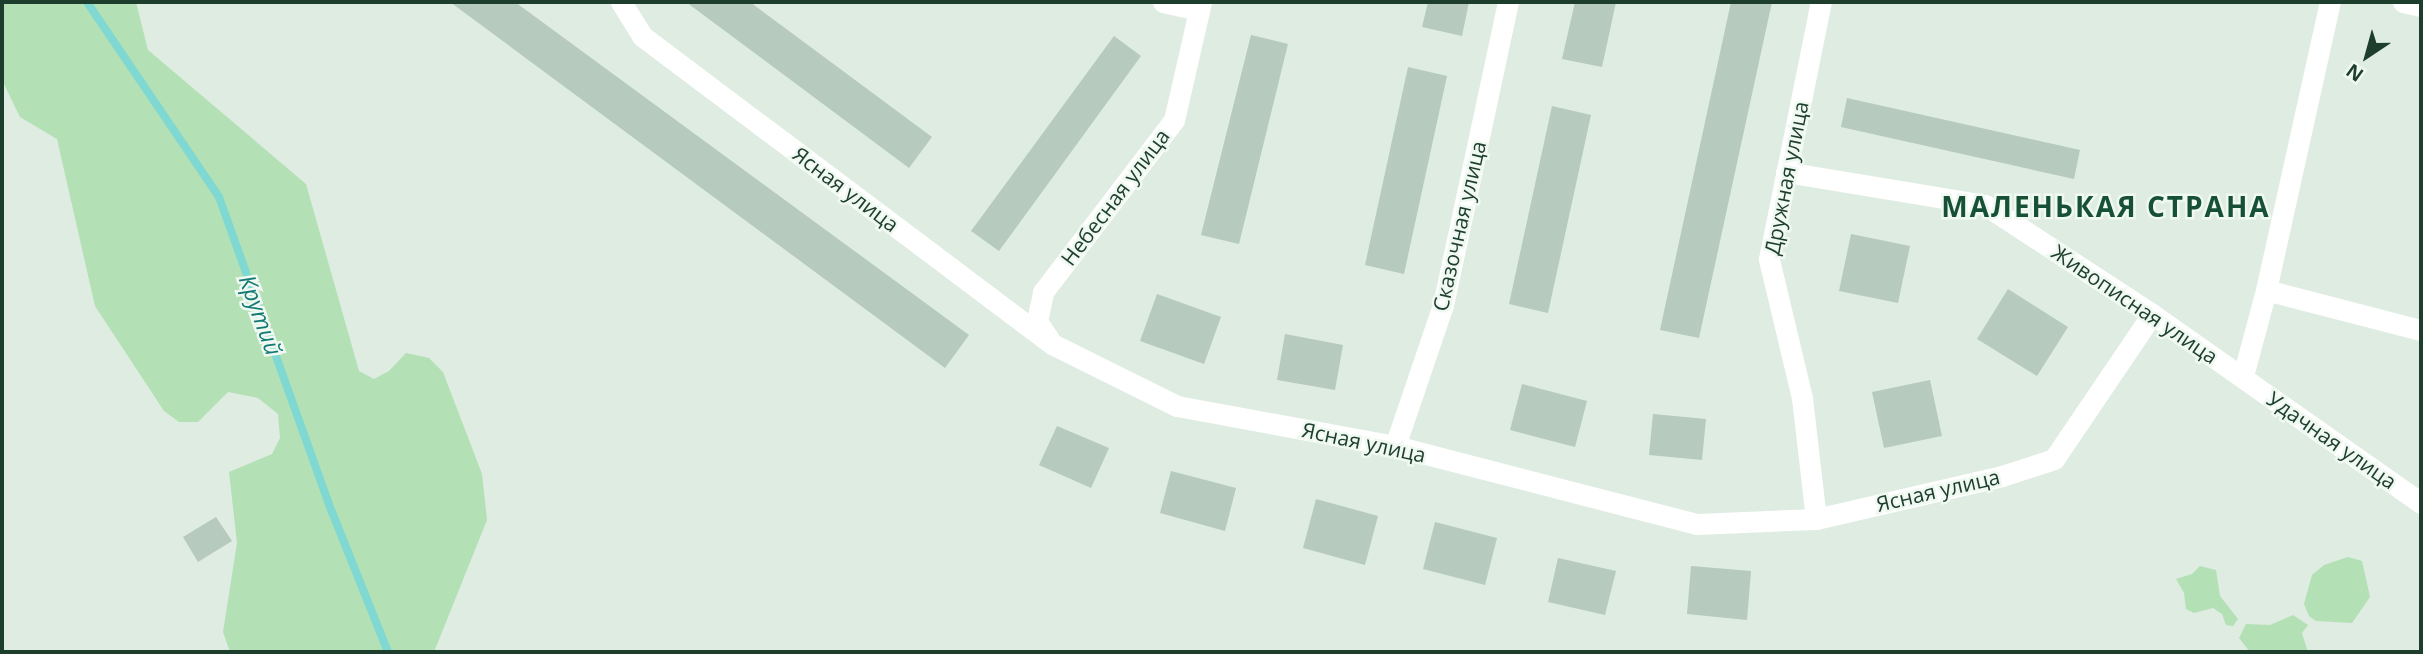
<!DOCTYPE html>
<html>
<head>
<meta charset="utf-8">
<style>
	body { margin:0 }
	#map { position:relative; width:2423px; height:654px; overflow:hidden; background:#deece2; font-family:"Open Sans",sans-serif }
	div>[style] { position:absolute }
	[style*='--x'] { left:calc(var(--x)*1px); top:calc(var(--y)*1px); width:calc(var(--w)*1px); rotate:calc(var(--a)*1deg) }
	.green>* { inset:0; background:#b4e0b5 }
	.stream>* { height:8px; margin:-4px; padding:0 4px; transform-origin:4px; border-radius:4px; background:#7fd8d1 }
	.building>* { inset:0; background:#b6cabd }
	.street>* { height:21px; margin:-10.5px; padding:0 10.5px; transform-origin:10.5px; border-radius:10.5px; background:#fff }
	span { translate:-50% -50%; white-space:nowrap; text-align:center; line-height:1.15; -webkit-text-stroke:5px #eff8f1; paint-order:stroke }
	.street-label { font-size:21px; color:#1d3d2d }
	.water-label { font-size:23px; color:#117a73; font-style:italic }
	.district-label { font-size:28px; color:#175135; font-weight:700; letter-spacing:2px }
	.frame { position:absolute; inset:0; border:4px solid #1d3d2d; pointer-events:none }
	.north { position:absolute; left:2332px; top:21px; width:70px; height:70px; -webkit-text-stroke:5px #eff8f1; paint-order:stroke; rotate:216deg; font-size:19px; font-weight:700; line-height:28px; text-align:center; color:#1d3d2d }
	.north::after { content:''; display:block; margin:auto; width:24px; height:32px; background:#1d3d2d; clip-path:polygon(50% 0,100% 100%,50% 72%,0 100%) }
</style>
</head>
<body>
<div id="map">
	<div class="green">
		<div style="clip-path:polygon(2px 2px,136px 2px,148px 50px,306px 184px,359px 371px,374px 379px,389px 371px,406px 353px,429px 358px,443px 372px,482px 474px,487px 520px,434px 652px,230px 652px,223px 632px,237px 543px,229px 472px,272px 454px,280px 438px,278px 414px,258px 398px,228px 392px,198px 422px,179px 422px,164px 411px,95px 306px,57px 139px,20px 117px,2px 80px)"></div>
		<div style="clip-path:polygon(2348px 557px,2362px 561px,2370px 597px,2352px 623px,2316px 621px,2309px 616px,2304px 604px,2312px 575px,2324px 565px)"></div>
		<div style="clip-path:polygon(2200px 566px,2216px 570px,2220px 596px,2238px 619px,2233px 626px,2226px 625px,2222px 614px,2213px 608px,2194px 613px,2186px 609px,2184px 593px,2176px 579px,2192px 574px)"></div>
		<div style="clip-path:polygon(2293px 615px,2308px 625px,2302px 633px,2308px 652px,2250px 652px,2239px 638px,2246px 624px,2270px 625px)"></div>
	</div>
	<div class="stream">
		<div style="--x:87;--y:2;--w:235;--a:55.9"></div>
		<div style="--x:219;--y:197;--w:335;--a:70.3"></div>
		<div style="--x:332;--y:512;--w:151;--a:68.2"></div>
	</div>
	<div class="building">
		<div style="clip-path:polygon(450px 2px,515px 2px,969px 335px,945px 368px)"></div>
		<div style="clip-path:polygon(686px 2px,750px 2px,932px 137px,909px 168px)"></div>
		<div style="clip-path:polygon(1428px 2px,1469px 2px,1462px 36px,1422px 27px)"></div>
		<div style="clip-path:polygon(1575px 2px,1616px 2px,1602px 67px,1562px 59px)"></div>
		<div style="clip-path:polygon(1731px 2px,1772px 2px,1699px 338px,1660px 330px)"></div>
		<div style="clip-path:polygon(1251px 35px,1288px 44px,1239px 244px,1201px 235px)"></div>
		<div style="clip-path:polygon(1114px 36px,1141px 56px,999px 251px,971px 231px)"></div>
		<div style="clip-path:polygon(1408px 67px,1447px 76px,1404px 274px,1365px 265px)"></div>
		<div style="clip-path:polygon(1847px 98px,2080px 150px,2074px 179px,1841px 127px)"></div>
		<div style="clip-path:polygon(1552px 106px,1591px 115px,1548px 313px,1509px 304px)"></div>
		<div style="clip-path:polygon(1851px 234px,1910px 246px,1898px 303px,1839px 291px)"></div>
		<div style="clip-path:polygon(2008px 289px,2068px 327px,2037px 376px,1977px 339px)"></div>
		<div style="clip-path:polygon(1157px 294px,1221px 317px,1204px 364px,1140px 341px)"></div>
		<div style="clip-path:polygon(1285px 334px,1343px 345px,1335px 390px,1277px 380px)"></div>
		<div style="clip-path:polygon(1930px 380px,1942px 436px,1884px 448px,1872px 392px)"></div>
		<div style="clip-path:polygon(1522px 384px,1587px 401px,1575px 447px,1510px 430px)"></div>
		<div style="clip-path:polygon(1653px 414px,1706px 419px,1702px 460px,1649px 455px)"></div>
		<div style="clip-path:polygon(1057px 426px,1109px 448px,1091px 488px,1039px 465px)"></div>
		<div style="clip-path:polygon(1171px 471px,1236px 488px,1225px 531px,1160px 513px)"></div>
		<div style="clip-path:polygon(1316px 499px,1378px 516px,1365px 565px,1303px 548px)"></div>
		<div style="clip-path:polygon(216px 517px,232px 541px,198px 562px,183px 537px)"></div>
		<div style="clip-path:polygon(1435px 522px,1497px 538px,1485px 585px,1423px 569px)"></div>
		<div style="clip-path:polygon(1558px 558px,1616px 571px,1605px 615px,1548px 602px)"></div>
		<div style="clip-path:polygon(1691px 566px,1751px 571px,1747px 620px,1687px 614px)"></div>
	</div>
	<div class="street">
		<div style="--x:621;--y:2;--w:40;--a:58"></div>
		<div style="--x:642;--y:36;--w:513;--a:36.91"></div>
		<div style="--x:1052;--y:344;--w:140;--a:26.4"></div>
		<div style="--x:1177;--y:406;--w:222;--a:10.4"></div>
		<div style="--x:1395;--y:446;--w:311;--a:14.5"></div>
		<div style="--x:1696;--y:524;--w:120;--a:-2.4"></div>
		<div style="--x:1816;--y:519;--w:191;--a:-13"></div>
		<div style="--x:2002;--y:476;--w:55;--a:-18.1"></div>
		<div style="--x:2054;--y:459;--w:175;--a:-55.9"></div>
		<div style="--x:1163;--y:2;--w:37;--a:13"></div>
		<div style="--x:2403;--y:2;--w:18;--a:13"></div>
		<div style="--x:1786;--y:172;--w:202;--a:9.4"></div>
		<div style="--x:1985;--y:205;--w:199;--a:33.1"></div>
		<div style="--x:2152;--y:314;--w:329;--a:35.1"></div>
		<div style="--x:2266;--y:290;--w:160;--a:14.5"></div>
		<div style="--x:1049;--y:339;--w:22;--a:-124"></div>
		<div style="--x:1037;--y:321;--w:30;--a:-78"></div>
		<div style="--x:1043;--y:292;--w:216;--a:-52.7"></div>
		<div style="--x:1174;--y:120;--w:121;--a:-77.1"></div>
		<div style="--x:2243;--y:376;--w:89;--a:-75"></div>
		<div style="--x:2266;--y:290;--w:295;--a:-77.5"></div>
		<div style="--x:1395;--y:446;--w:149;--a:-71.2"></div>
		<div style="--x:1443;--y:305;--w:310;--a:-77.9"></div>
		<div style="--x:1816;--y:519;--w:122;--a:-96.6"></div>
		<div style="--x:1802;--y:398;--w:143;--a:-103.4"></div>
		<div style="--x:1769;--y:259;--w:262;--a:-78.6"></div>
	</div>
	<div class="street-label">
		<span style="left:1786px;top:178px;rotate:-79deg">Дружная улица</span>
		<span style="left:846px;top:189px;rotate:37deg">Ясная улица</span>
		<span style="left:1115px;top:197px;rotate:-53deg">Небесная улица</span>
		<span style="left:1459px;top:226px;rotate:-77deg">Сказочная улица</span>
		<span style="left:2135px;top:304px;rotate:34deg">Живописная улица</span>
		<span style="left:2332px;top:440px;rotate:35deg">Удачная улица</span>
		<span style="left:1364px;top:442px;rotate:12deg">Ясная улица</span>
		<span style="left:1938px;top:490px;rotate:-13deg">Ясная улица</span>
	</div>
	<div class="water-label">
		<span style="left:261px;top:315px;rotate:70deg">Крутий</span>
	</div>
	<div class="district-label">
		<span style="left:2106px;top:206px">МАЛЕНЬКАЯ СТРАНА</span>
	</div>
	<div class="frame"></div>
	<div class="north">N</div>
</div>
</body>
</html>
